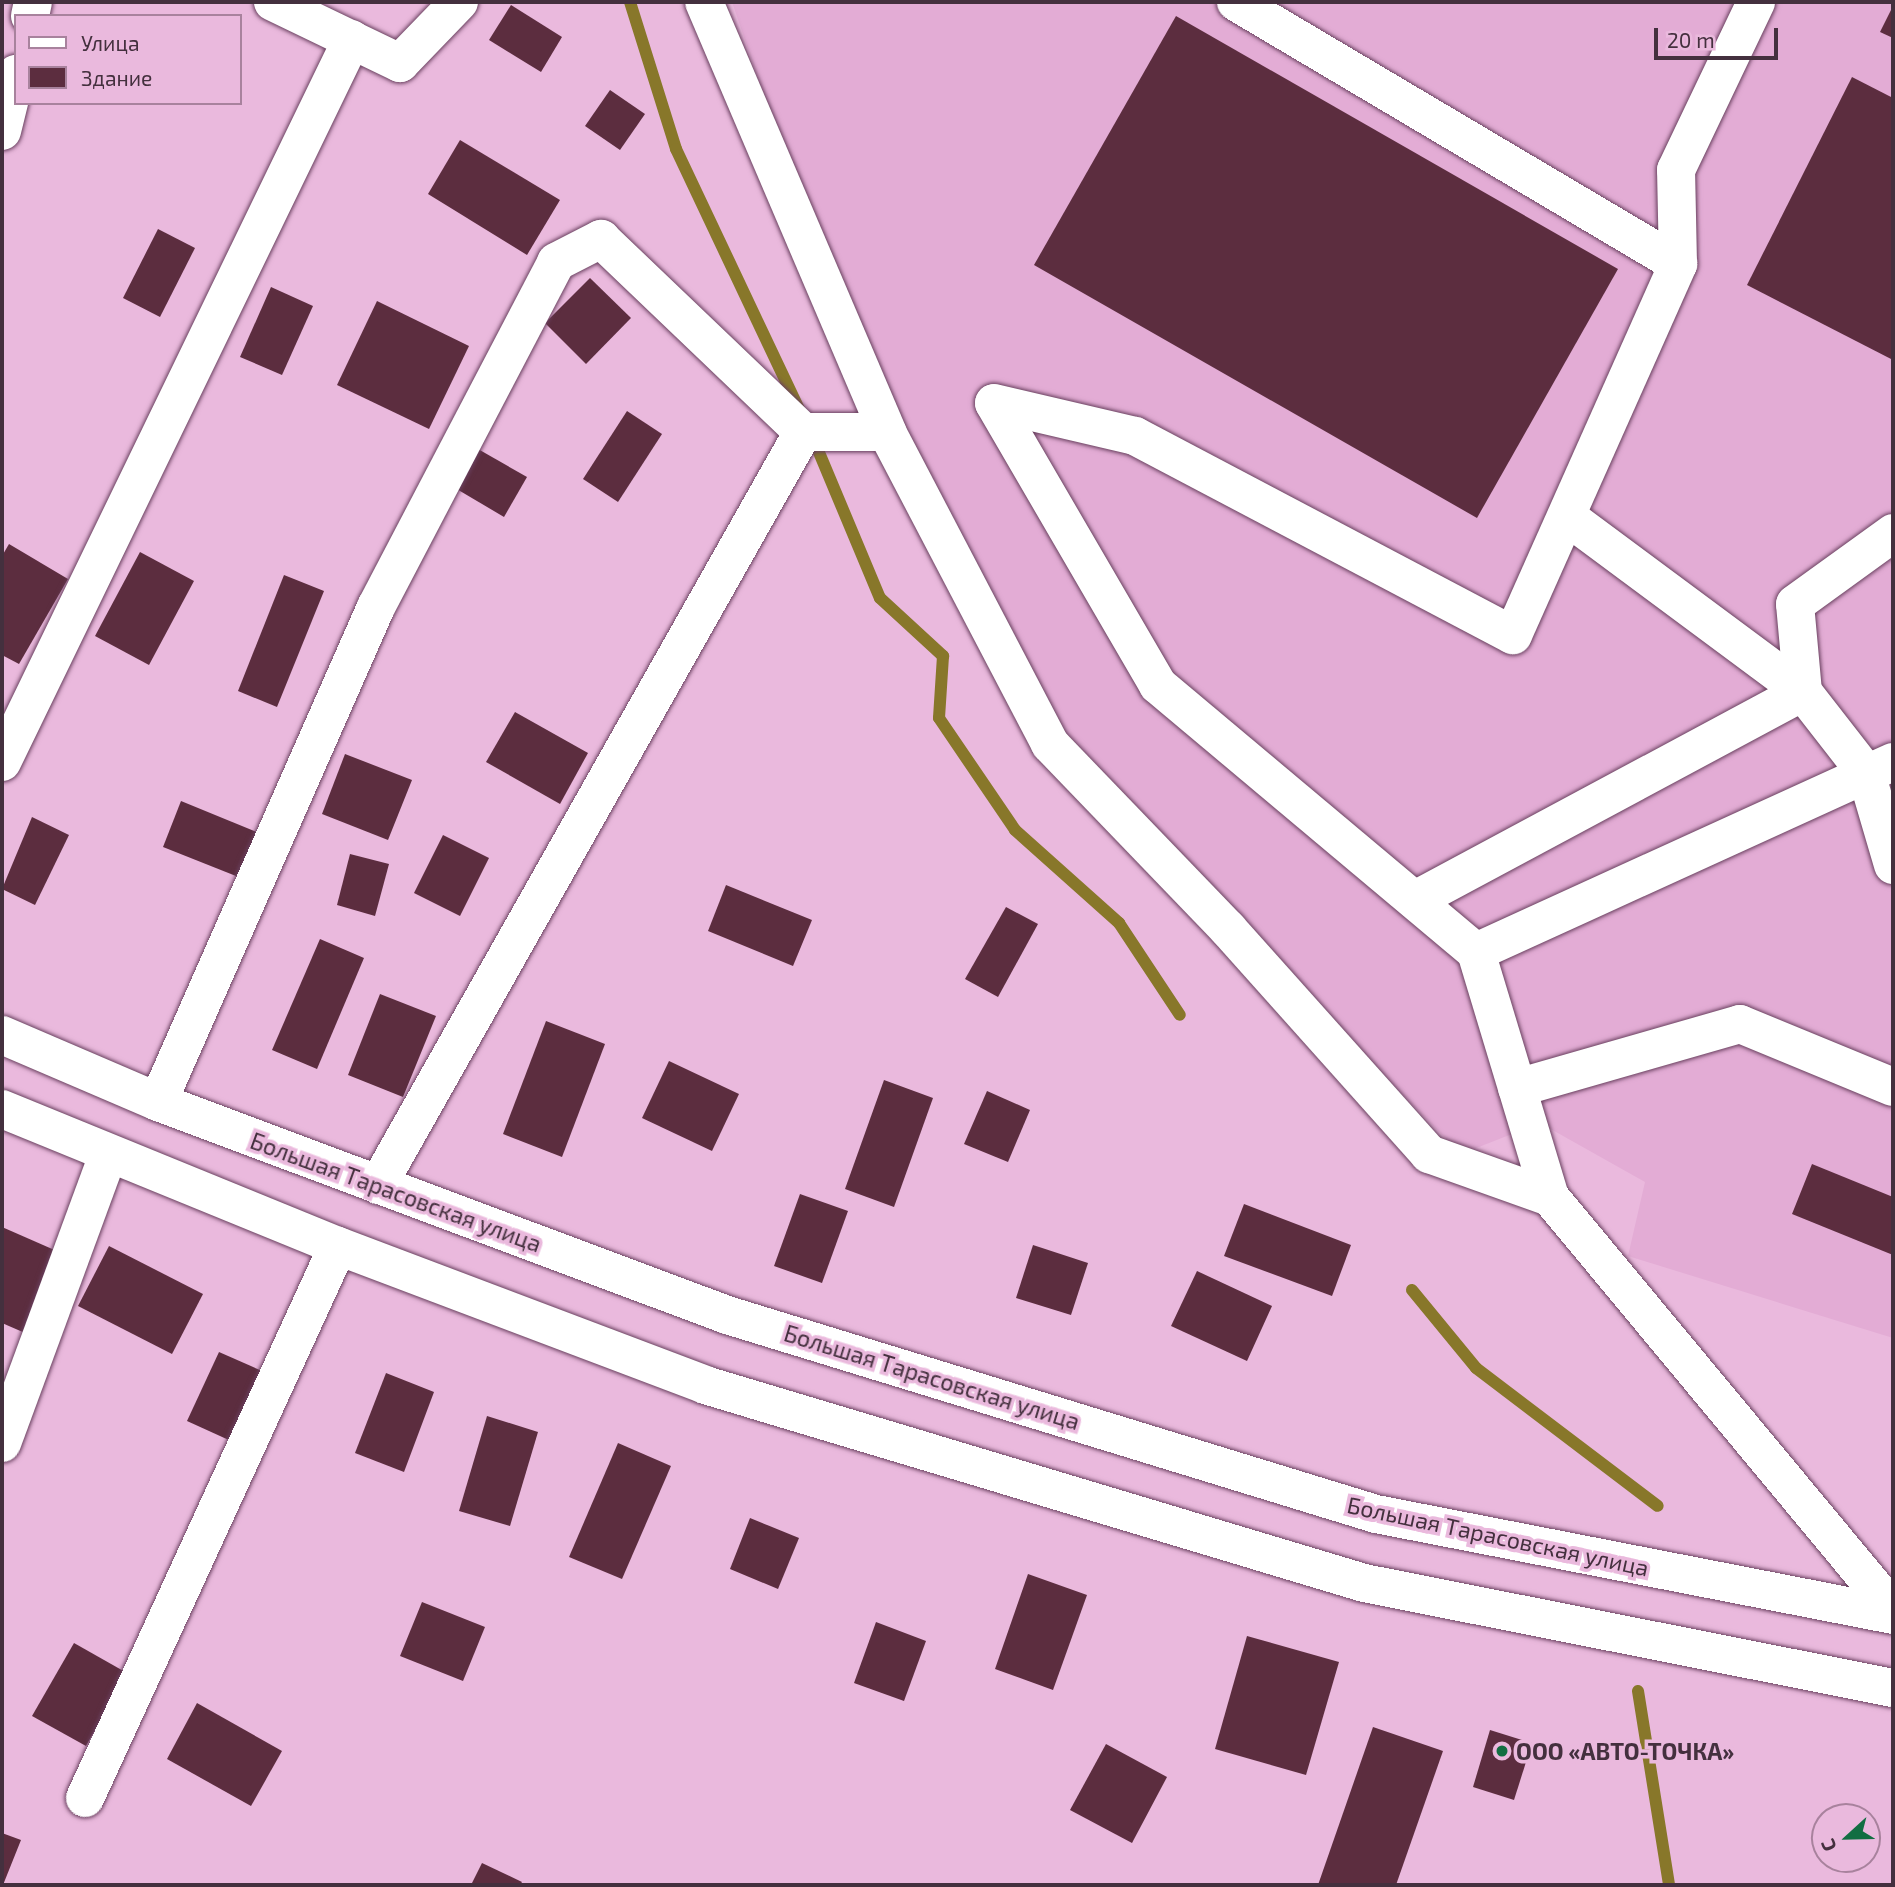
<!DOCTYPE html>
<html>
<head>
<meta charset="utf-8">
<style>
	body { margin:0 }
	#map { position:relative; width:1895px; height:1887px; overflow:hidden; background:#eab9dd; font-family:"Exo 2",sans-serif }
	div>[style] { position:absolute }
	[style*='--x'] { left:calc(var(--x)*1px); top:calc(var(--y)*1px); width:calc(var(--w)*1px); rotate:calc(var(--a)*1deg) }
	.built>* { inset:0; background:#e3acd5 }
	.stream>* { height:12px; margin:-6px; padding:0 6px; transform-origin:6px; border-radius:6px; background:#88772a }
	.building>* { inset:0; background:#5c2d3f }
	.roads { filter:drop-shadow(0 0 2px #69405f) drop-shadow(0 0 2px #69405f) }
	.minor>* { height:38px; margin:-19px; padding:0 19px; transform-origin:19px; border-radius:19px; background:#fff }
	.dots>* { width:19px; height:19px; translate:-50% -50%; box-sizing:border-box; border:4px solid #eab9dd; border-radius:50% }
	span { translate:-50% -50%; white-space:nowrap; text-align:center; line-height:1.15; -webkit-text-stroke:7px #eab9dd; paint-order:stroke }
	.street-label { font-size:23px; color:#44303e }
	.poi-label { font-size:23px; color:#44303e; font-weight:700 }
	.left { translate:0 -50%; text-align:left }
	.frame { position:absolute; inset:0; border:4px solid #44303e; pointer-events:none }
	.legend { position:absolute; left:14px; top:14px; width:228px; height:91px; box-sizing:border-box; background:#eab9dd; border:2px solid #a8829d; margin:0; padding:9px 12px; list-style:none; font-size:21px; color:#44303e }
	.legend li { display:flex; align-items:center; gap:14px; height:35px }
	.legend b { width:35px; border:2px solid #a8829d }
	.north { position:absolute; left:1811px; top:1803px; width:70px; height:70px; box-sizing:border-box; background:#eab9dd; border:2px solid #a8829d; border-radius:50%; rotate:248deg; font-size:19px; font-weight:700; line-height:28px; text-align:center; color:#44303e }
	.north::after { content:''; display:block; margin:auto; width:24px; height:32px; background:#126e42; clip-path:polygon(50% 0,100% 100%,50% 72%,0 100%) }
	.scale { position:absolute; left:1654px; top:28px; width:124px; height:32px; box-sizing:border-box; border:4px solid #44303e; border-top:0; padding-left:9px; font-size:21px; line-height:24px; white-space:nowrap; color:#44303e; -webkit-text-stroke:5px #eab9dd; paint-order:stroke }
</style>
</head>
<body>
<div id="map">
	<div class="built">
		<div style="clip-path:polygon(732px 2px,1893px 2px,1893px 1338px,1628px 1256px,1645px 1182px,1540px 1123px,1461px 1154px,1056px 742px,866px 394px)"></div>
	</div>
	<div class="stream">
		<div style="--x:630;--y:2;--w:154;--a:72.6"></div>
		<div style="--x:676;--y:149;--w:288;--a:64.7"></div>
		<div style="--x:813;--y:438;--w:173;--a:67.3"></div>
		<div style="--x:880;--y:598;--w:86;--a:42.6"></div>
		<div style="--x:943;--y:656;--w:62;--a:93.7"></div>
		<div style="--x:939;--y:718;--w:135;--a:55.8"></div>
		<div style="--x:1015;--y:830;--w:140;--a:41.8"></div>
		<div style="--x:1119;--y:923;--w:110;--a:56.5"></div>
		<div style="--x:1412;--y:1290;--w:101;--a:50.6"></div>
		<div style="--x:1476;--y:1368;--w:228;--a:37.2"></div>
		<div style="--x:1638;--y:1691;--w:196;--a:80.9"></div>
	</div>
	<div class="building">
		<div style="clip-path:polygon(511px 5px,562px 37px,541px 72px,489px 40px)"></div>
		<div style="clip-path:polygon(1893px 6px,1893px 38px,1880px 32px)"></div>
		<div style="clip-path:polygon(1176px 16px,1618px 269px,1477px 518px,1034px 265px)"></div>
		<div style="clip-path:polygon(1852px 77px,1893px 98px,1893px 360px,1747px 285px)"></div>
		<div style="clip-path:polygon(610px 90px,645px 114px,620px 150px,585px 126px)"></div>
		<div style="clip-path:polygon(460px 140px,560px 200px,527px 255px,428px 194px)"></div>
		<div style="clip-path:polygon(158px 229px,195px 248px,160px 317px,123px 298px)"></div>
		<div style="clip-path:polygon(590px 278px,631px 318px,586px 364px,545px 323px)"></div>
		<div style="clip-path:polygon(271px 287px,313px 306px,282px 375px,240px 357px)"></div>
		<div style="clip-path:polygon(377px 301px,469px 346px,429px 429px,337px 385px)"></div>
		<div style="clip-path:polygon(627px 411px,662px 434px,618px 502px,583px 479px)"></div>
		<div style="clip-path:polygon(478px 449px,527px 477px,504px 517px,455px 488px)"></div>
		<div style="clip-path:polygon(9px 544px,68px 579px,19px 664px,2px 655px,2px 556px)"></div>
		<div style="clip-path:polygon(140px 552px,194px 581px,149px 665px,95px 636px)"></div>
		<div style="clip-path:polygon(284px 575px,324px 591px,277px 707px,238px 691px)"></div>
		<div style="clip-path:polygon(515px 712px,588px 753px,560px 804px,486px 762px)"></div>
		<div style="clip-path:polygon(345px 754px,412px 780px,388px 840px,322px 814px)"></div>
		<div style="clip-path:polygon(181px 801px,259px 833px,241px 878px,163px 847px)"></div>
		<div style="clip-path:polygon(32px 817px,69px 835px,35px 905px,2px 889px)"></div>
		<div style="clip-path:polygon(443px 835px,489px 858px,460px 916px,414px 893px)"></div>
		<div style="clip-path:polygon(350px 854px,389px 864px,375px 916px,337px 905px)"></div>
		<div style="clip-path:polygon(726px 885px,812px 920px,793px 966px,708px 931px)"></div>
		<div style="clip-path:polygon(1006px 907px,1038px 924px,998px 997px,965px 979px)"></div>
		<div style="clip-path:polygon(320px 939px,364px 958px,317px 1069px,272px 1050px)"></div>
		<div style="clip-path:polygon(380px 994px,436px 1016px,403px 1097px,348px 1075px)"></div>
		<div style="clip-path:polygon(546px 1021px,605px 1044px,562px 1157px,503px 1134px)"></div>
		<div style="clip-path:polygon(669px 1061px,739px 1094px,712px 1151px,642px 1118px)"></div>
		<div style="clip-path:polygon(884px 1080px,933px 1098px,894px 1207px,845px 1189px)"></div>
		<div style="clip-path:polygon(987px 1091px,1030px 1110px,1008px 1162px,964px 1144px)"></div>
		<div style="clip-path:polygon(1812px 1164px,1893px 1197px,1893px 1255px,1792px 1214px)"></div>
		<div style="clip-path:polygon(800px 1194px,848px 1211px,822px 1283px,774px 1266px)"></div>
		<div style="clip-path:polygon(1244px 1204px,1351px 1245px,1332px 1296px,1224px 1256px)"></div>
		<div style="clip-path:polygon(2px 1227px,59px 1252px,25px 1333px,2px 1323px)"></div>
		<div style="clip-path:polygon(1033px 1245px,1088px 1263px,1071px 1315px,1016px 1298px)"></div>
		<div style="clip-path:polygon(109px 1246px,203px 1294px,172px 1354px,78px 1306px)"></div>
		<div style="clip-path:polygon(1197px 1271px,1272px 1306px,1247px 1361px,1171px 1326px)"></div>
		<div style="clip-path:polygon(219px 1352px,262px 1371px,231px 1441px,187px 1421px)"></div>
		<div style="clip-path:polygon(386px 1373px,434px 1392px,404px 1472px,355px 1453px)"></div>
		<div style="clip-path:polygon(487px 1416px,538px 1432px,510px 1526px,459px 1511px)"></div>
		<div style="clip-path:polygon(618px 1443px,671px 1466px,622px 1579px,569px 1557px)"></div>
		<div style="clip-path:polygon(750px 1518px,799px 1538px,778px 1589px,730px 1569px)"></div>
		<div style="clip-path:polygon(1028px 1574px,1087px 1595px,1053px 1690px,995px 1669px)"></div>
		<div style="clip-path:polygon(422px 1602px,485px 1627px,463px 1681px,400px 1656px)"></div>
		<div style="clip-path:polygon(876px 1622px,926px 1641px,904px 1701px,854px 1683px)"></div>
		<div style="clip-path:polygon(1247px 1636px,1339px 1662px,1306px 1775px,1215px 1749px)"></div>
		<div style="clip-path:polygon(74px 1643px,127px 1673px,86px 1746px,32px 1716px)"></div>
		<div style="clip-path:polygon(197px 1703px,282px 1751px,251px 1806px,167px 1759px)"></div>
		<div style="clip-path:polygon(1373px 1727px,1443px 1751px,1396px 1885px,1318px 1885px)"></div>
		<div style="clip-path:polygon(1490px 1730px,1532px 1743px,1514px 1800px,1473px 1787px)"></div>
		<div style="clip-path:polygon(1106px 1744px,1167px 1777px,1132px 1843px,1070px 1810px)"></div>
		<div style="clip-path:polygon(2px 1833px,21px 1840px,3px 1885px,2px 1885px)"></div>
		<div style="clip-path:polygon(482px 1863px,522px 1882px,520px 1885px,471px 1885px)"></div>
	</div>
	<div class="roads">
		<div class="minor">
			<div style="--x:273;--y:2;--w:141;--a:25.7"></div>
			<div style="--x:400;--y:63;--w:85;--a:-46"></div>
			<div style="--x:704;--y:2;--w:467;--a:66.9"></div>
			<div style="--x:887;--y:432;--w:352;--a:62.4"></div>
			<div style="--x:1050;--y:744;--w:257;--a:46.1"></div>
			<div style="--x:1228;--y:929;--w:302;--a:48.2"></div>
			<div style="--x:1429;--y:1154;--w:128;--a:19.6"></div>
			<div style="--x:1550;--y:1197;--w:537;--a:50.29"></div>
			<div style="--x:1236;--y:2;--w:514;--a:30.66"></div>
			<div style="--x:30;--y:16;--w:14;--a:-78"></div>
			<div style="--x:2;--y:131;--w:59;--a:-76.2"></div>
			<div style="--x:1569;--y:518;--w:292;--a:36.6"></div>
			<div style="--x:1803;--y:692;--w:88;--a:-95.2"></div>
			<div style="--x:1795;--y:604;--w:121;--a:-35.9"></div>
			<div style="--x:2;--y:762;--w:803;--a:-64.17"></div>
			<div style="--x:1415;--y:900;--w:440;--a:-28.2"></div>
			<div style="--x:1803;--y:692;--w:103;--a:52.1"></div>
			<div style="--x:1866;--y:773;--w:96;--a:73.6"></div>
			<div style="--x:1476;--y:952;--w:458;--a:-24.5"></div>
			<div style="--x:2;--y:1035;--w:170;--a:23.2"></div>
			<div style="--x:158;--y:1102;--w:608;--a:20.52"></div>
			<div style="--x:727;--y:1315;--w:679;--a:17.05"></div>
			<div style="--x:1376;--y:1514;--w:527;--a:11.05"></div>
			<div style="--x:1517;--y:1088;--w:232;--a:-16"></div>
			<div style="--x:1740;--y:1024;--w:165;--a:22.4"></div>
			<div style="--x:158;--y:1102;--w:541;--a:-66.23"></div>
			<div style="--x:376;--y:607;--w:389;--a:-62.4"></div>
			<div style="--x:556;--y:262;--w:51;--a:-27.1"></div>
			<div style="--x:601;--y:239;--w:279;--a:43.7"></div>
			<div style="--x:803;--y:432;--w:84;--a:0"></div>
			<div style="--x:2;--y:1109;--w:363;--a:22.2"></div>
			<div style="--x:338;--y:1246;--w:392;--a:20.7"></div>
			<div style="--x:705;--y:1385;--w:688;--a:16.72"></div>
			<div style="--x:1364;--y:1583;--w:539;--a:11.23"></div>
			<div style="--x:378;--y:1185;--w:865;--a:-60.56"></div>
			<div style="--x:1550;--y:1197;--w:256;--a:-106.8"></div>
			<div style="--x:1476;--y:952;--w:415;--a:-140"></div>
			<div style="--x:1158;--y:685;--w:326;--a:-120.2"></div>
			<div style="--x:994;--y:403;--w:145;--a:13.2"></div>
			<div style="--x:1135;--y:436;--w:427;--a:27.8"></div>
			<div style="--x:1513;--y:635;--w:406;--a:-66"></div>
			<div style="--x:1678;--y:264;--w:94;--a:-91.2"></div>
			<div style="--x:1676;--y:170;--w:186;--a:-64.5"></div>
			<div style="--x:2;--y:1443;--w:307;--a:-69.8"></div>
			<div style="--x:85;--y:1798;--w:607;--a:-65.38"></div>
		</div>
	</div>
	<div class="dots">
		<div style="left:1502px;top:1751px;background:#126e42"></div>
	</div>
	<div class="street-label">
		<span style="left:396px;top:1192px;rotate:20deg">Большая Тарасовская улица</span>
		<span style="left:932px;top:1377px;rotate:17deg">Большая Тарасовская улица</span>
		<span style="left:1498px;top:1536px;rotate:12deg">Большая Тарасовская улица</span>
	</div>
	<div class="poi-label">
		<span class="left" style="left:1516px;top:1751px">ООО «АВТО-ТОЧКА»</span>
	</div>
	<div class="frame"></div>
	<ul class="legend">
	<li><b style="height:9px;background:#fff"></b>Улица</li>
	<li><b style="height:19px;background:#5c2d3f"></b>Здание</li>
	</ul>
	<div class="north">С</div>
	<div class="scale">20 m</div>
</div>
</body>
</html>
